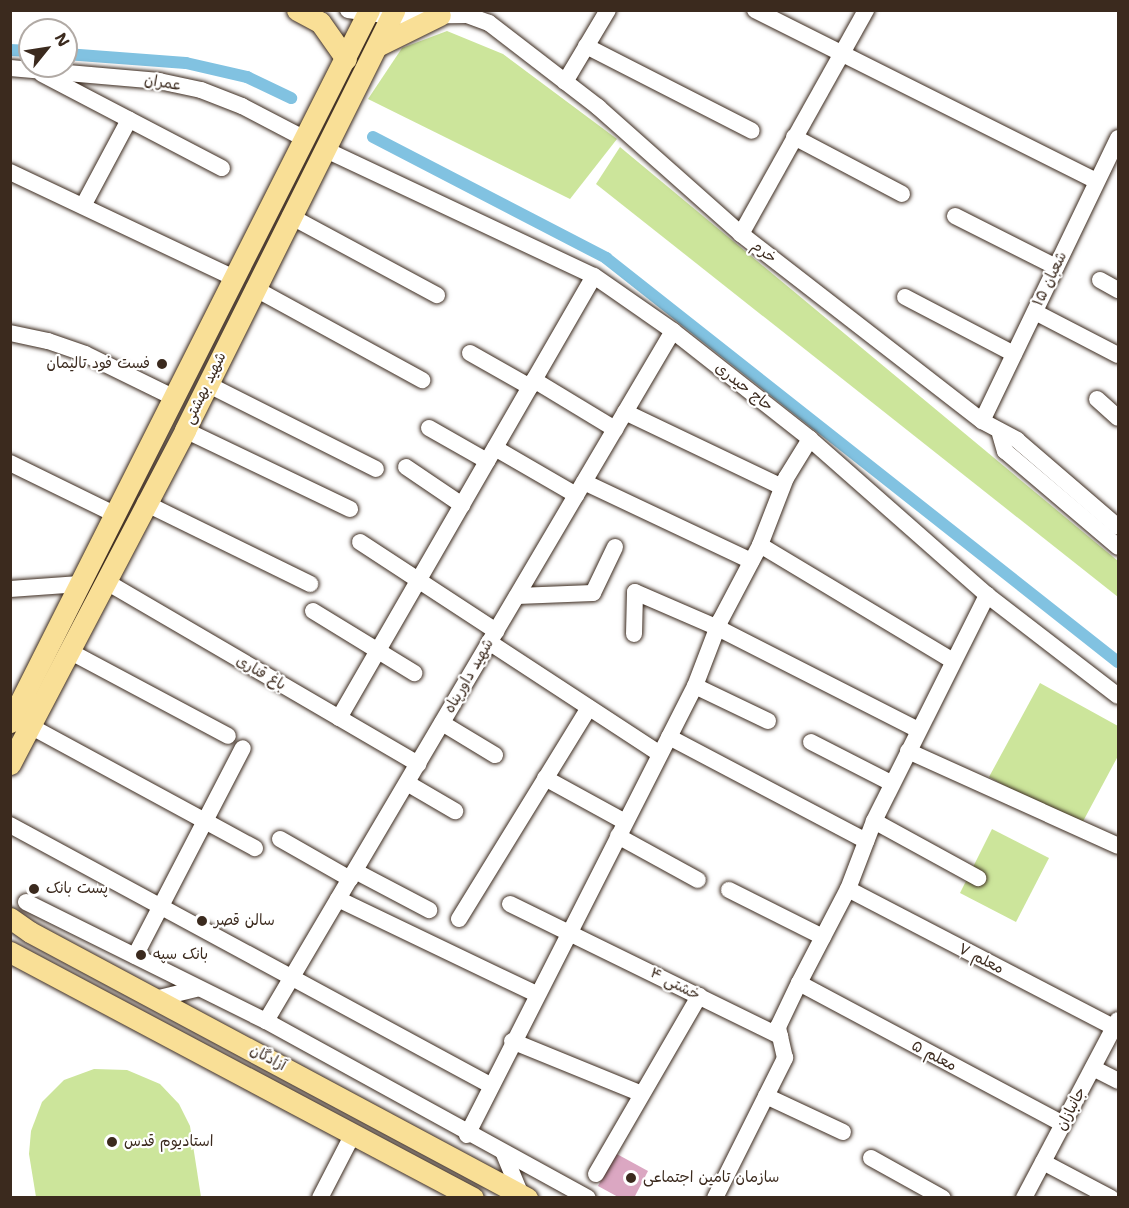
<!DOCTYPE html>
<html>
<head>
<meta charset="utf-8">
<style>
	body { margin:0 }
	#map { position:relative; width:1129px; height:1208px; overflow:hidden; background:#fff; font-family:"Shantell Sans","Playpen Sans Arabic",sans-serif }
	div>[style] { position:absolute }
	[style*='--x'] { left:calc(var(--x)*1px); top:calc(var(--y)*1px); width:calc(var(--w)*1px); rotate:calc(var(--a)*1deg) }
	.green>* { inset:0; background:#cce59b }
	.canal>* { height:12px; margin:-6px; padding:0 6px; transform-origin:6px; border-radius:6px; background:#81c2e1 }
	.building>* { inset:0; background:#dba7c2 }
	.roads { filter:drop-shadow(0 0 2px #3b2a1e) drop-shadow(0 0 2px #3b2a1e) }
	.minor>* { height:16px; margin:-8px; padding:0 8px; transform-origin:8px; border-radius:8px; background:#fff }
	.major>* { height:21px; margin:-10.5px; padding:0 10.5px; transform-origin:10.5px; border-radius:10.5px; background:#f9df96 }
	.dots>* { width:16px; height:16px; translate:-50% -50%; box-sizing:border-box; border:3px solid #fff; border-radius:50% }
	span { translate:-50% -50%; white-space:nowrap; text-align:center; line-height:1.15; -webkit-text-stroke:4.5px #fff; paint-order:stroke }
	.street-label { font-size:15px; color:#3b2a1e }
	.poi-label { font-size:15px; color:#3b2a1e }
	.right { translate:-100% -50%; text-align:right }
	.left { translate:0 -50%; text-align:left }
	.frame { position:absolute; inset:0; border:12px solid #3b2a1e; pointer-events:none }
	.north { position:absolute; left:18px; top:18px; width:60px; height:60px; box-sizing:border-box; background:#fff; border:2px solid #b1aaa5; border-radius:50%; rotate:60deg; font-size:16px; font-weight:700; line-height:24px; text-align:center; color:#3b2a1e }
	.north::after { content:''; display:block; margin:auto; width:21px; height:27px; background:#3b2a1e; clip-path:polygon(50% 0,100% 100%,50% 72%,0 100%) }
</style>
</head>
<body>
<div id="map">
	<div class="green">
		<div style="clip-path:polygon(447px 31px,503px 54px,617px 139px,570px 199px,368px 99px,402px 48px)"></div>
		<div style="clip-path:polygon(620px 147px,1118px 561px,1118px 597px,596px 184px)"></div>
		<div style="clip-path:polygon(1040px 683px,1118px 726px,1118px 756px,1080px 827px,989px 777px)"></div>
		<div style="clip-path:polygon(992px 829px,1049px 858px,1016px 922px,960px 893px)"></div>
		<div style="clip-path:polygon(94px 1069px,127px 1070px,160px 1084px,179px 1104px,190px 1126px,201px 1197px,36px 1197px,29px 1154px,31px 1131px,42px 1102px,64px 1080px)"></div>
	</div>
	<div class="canal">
		<div style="--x:10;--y:50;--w:20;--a:3"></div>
		<div style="--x:66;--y:54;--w:120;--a:4.3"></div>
		<div style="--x:186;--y:63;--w:63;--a:12.9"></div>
		<div style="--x:247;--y:77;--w:49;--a:25.5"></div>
		<div style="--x:373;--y:137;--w:263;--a:27.4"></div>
		<div style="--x:606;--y:258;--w:652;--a:38.28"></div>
	</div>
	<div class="building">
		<div style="clip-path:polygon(615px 1153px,648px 1171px,634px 1198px,620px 1198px,598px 1186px)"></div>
	</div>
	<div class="roads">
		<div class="minor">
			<div style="--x:348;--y:10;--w:44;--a:7.8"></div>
			<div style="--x:392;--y:16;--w:75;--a:-0.8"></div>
			<div style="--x:467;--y:15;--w:23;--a:20"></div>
			<div style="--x:489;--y:23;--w:138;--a:37.6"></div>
			<div style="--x:598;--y:107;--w:191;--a:41.6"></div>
			<div style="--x:741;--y:234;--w:305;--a:37.8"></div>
			<div style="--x:982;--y:421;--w:40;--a:28"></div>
			<div style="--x:1017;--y:440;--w:133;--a:40.7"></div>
			<div style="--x:755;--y:10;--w:382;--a:26.6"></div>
			<div style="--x:586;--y:46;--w:186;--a:27.1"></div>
			<div style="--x:10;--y:68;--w:150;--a:5"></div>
			<div style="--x:159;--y:81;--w:43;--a:12.1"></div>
			<div style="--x:201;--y:90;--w:44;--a:21.3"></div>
			<div style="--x:242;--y:106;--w:71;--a:27.6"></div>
			<div style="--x:42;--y:74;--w:203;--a:27.6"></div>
			<div style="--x:565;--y:82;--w:84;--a:-59.2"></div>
			<div style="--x:794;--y:137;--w:122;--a:27.8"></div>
			<div style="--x:324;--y:149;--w:298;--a:25.2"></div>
			<div style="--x:594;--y:276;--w:96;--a:34.8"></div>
			<div style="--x:673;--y:331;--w:174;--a:38.2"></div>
			<div style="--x:810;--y:439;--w:236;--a:41.4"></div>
			<div style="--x:987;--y:595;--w:165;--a:37.6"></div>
			<div style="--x:10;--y:172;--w:248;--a:25.3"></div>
			<div style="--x:83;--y:206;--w:98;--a:-61.9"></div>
			<div style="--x:290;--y:216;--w:167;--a:28.3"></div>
			<div style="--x:955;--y:216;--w:113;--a:26.8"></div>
			<div style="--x:741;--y:234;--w:257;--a:-60.8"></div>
			<div style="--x:1100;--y:280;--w:21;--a:29"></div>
			<div style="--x:254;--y:288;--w:192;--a:28.7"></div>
			<div style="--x:905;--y:297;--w:123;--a:27.6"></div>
			<div style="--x:1035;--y:312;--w:93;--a:27.4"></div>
			<div style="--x:10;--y:333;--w:39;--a:12"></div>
			<div style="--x:48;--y:341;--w:39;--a:19"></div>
			<div style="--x:85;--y:354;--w:100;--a:26.1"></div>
			<div style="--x:470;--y:353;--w:69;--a:29.5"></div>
			<div style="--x:534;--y:380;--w:95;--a:31.2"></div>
			<div style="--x:207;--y:384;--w:189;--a:26.7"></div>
			<div style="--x:1097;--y:399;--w:28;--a:42"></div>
			<div style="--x:625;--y:412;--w:174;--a:25.5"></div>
			<div style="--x:982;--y:421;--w:314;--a:-64.3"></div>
			<div style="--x:429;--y:428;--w:67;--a:29.6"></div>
			<div style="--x:185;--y:430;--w:183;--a:25.6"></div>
			<div style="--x:1000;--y:434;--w:18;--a:74"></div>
			<div style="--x:1005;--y:451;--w:148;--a:40.3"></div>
			<div style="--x:495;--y:448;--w:94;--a:30.1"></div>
			<div style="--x:10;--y:463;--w:118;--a:26.1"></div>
			<div style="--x:406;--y:467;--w:68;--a:34.2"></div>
			<div style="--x:584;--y:482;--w:185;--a:25.3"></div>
			<div style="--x:145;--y:503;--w:184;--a:26.1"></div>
			<div style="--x:360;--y:542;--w:163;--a:33.2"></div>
			<div style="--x:760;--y:545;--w:225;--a:31"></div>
			<div style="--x:105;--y:581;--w:363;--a:30.3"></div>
			<div style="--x:10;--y:589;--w:70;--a:-4.1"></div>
			<div style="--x:517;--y:596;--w:76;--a:-2.3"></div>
			<div style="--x:593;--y:593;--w:51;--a:-64.4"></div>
			<div style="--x:313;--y:611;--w:119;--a:31.5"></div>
			<div style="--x:634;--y:634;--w:42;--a:-88.6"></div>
			<div style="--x:635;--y:592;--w:90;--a:23.4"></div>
			<div style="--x:718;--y:628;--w:225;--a:27"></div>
			<div style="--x:489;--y:642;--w:204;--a:33.2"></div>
			<div style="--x:69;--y:651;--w:180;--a:28.1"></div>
			<div style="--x:695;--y:686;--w:81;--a:25.6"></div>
			<div style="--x:339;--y:718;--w:510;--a:-60.02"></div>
			<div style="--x:442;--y:723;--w:62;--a:31.1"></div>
			<div style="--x:30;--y:726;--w:256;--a:28.5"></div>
			<div style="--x:669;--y:737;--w:223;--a:27.8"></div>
			<div style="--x:811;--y:742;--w:90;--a:27.1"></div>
			<div style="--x:908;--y:751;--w:230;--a:24.3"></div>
			<div style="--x:545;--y:778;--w:91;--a:28.8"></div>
			<div style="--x:407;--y:783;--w:56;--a:30.3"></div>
			<div style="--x:874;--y:821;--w:253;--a:-63.4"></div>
			<div style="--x:10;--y:825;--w:546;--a:28.44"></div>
			<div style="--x:618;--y:836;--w:91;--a:28.8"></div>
			<div style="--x:280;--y:839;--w:81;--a:29.7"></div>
			<div style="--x:355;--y:871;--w:84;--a:27.8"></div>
			<div style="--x:848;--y:889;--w:301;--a:27.5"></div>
			<div style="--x:729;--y:890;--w:105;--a:26.6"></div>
			<div style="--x:338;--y:899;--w:220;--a:25.6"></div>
			<div style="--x:26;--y:902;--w:268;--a:26.4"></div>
			<div style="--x:266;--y:1021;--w:367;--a:28.8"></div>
			<div style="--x:510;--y:904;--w:301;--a:26.1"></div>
			<div style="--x:459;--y:919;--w:248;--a:-58.4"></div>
			<div style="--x:135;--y:956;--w:234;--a:-62.6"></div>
			<div style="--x:799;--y:983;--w:106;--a:-62.5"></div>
			<div style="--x:848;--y:889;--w:73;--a:-69.1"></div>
			<div style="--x:874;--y:821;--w:119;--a:28.7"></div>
			<div style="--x:155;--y:999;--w:42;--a:-13.7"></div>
			<div style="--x:266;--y:1021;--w:801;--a:-59.47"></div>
			<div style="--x:512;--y:1041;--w:140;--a:22.2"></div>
			<div style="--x:1093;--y:1068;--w:28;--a:27"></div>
			<div style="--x:766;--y:1096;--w:85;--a:25.1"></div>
			<div style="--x:467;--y:1135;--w:504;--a:-63.08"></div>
			<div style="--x:695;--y:686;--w:70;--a:-69"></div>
			<div style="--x:720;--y:621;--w:86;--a:-62.2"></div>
			<div style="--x:760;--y:545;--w:72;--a:-68.8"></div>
			<div style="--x:786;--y:478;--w:46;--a:-58.4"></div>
			<div style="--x:504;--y:1154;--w:44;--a:67.5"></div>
			<div style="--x:871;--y:1158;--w:82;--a:29.1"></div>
			<div style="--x:1043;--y:1162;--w:77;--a:27.9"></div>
			<div style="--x:596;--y:1174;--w:206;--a:-59.9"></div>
			<div style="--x:320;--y:1198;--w:72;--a:-62.7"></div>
			<div style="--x:715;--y:1198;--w:157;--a:-63.4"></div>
			<div style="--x:785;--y:1058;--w:32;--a:-103"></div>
			<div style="--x:778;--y:1027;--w:49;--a:-64.5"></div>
			<div style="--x:799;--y:983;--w:299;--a:28.1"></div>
			<div style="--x:1024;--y:1198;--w:201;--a:-62.2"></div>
		</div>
		<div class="major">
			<div style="--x:297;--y:10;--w:26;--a:28"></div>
			<div style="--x:320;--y:22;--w:45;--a:54.9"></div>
			<div style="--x:377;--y:46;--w:70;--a:-26.2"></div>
			<div style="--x:10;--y:722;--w:797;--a:-63.24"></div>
			<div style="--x:10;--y:764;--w:377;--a:-62.3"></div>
			<div style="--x:185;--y:430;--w:469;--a:-63.5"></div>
			<div style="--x:10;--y:918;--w:24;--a:35"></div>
			<div style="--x:30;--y:932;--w:564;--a:28.16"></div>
			<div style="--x:10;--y:952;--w:524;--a:27.98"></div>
		</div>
	</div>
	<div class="dots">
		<div style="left:162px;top:364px;background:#3b2a1e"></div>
		<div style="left:34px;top:889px;background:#3b2a1e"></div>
		<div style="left:202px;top:921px;background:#3b2a1e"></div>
		<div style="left:141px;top:955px;background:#3b2a1e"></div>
		<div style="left:112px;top:1142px;background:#3b2a1e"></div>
		<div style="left:631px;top:1178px;background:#3b2a1e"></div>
	</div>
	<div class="street-label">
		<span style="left:163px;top:83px;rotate:9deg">عمران</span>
		<span style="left:764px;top:252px;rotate:38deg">خرم</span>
		<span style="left:1050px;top:279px;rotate:-64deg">۱۵ شعبان</span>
		<span style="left:744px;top:387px;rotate:38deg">حاج حیدری</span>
		<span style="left:205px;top:388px;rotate:-64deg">شهید بهشتی</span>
		<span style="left:261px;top:673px;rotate:30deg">باغ قناری</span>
		<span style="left:469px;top:676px;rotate:-60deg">شهید داورپناه</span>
		<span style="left:981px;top:959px;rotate:27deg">معلم ۷</span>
		<span style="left:675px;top:984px;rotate:27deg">خشتی ۴</span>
		<span style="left:934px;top:1056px;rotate:28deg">معلم ۵</span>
		<span style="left:268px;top:1058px;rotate:28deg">آزادگان</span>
		<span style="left:1071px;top:1109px;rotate:-62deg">جانبازان</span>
	</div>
	<div class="poi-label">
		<span class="right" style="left:150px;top:364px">فست فود تالیمان</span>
		<span class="left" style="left:46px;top:889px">پست بانک</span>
		<span class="left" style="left:214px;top:921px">سالن قصر</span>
		<span class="left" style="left:153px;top:955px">بانک سپه</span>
		<span class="left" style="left:124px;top:1142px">استادیوم قدس</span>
		<span class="left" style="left:643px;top:1178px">سازمان تامین اجتماعی</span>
	</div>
	<div class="frame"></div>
	<div class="north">N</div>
</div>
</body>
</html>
